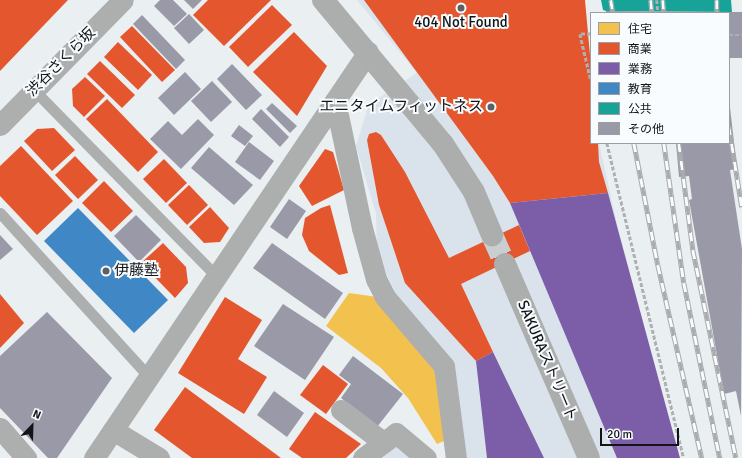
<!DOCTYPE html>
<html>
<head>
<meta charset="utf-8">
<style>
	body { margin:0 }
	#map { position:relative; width:742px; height:458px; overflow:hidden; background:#eaeff2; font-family:Signika,"Noto Sans JP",sans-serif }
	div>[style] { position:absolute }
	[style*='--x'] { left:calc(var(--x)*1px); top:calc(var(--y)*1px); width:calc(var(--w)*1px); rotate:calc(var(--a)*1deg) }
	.built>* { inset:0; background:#dae3eb }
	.homes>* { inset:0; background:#f2c14e }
	.shops>* { inset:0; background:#e4572e }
	.offices>* { inset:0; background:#7b5ea7 }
	.schools>* { inset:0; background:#3f88c5 }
	.public>* { inset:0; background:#17a398 }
	.building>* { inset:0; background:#9999a7 }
	.secondary-tunnel>* { height:22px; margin-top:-11px; transform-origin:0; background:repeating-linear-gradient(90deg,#caced1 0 22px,transparent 0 33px) }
	.path>* { height:2.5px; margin-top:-1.25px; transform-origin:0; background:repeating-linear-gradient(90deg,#aeb0b2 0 4px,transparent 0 6px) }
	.lane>* { height:11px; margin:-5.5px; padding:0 5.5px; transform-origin:5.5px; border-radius:5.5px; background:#adaeae }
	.street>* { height:21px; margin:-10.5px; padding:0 10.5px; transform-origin:10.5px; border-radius:10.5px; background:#adaeae }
	.secondary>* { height:22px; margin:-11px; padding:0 11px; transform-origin:11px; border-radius:11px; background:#acadad }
	.rail>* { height:4.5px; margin-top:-2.25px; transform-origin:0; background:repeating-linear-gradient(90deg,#f8fcfe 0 9px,#a9abad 0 18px); box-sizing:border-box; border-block:1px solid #a9abad }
	.dots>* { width:11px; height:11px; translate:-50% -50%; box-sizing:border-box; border:2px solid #f8fcfe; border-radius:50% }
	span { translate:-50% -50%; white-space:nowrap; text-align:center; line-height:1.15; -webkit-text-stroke:4px #f8fcfe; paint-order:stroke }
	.poi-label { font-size:15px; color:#121417 }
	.right { translate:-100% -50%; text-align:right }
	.left { translate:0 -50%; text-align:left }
	.street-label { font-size:15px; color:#121417 }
	.legend { position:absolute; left:590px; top:12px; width:140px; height:132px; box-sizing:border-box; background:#f8fcfe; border:1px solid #9c9fa2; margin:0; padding:5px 7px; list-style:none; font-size:12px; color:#121417 }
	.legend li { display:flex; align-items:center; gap:8px; height:20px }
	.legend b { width:20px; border:1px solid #9c9fa2 }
	.north { position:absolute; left:12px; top:406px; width:40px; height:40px; -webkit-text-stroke:3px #f8fcfe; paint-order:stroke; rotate:23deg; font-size:11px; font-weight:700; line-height:16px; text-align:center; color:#121417 }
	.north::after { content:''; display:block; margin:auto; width:14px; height:18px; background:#121417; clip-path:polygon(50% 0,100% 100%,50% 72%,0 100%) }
	.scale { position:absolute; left:600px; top:428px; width:79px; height:18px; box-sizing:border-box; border:2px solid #121417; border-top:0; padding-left:5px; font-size:12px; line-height:14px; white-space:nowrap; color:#121417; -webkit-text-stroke:3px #f8fcfe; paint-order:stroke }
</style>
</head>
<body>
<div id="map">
	<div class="built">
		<div style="clip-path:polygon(357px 0,573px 0,591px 143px,599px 143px,669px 458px,467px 458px,452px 363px,399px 301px,377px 253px,376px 214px,356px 146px,369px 104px,417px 73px)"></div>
		<div style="clip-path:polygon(395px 446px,412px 458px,383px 458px)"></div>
	</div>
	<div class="homes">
		<div style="clip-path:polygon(349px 293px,377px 297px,437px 374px,444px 441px,437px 444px,408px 398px,381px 368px,326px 326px)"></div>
	</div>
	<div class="shops">
		<div style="clip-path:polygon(0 0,68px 0,0 71px)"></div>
		<div style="clip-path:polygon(208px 0,271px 0,224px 46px,193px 15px)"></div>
		<div style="clip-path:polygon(364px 0,585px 0,591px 66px,591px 143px,598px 143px,599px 162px,608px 193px,510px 203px,493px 176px)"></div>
		<div style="clip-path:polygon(272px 5px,292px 25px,248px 67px,229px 47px)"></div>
		<div style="clip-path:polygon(132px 26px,175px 70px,162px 82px,120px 37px)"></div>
		<div style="clip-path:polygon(294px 32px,327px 66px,297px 116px,253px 72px)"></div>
		<div style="clip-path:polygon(118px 42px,152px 75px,138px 90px,104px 57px)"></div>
		<div style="clip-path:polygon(100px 61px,135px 95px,122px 108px,87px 74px)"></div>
		<div style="clip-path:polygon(85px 77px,105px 96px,84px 117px,73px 106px,72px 89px)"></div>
		<div style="clip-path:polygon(107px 99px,158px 152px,138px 172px,86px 119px)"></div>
		<div style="clip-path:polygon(54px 128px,75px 150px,52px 171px,24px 141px,37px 129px)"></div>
		<div style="clip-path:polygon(376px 132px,381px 135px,405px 172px,449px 258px,519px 225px,530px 251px,461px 284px,493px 352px,476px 361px,405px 283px,379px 205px,367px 140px,369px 134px)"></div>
		<div style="clip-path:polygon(21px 146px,73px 201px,37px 235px,0 196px,0 166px)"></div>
		<div style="clip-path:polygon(325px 149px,333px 152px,344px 190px,312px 206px,299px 186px)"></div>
		<div style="clip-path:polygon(75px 156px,98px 180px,78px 199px,55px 175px)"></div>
		<div style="clip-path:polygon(164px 159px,187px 183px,166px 203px,143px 179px)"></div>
		<div style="clip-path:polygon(104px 181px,133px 211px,111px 232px,82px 203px)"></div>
		<div style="clip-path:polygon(189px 185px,208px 205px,187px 225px,168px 205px)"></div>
		<div style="clip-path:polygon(330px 205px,348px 273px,339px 275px,309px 251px,302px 235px,305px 218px,321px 208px)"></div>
		<div style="clip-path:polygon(210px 207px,229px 228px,220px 242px,204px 243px,189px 227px)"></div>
		<div style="clip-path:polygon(163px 243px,186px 267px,188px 283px,175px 298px,141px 263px)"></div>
		<div style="clip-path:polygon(0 294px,24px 323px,0 348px)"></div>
		<div style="clip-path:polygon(225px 297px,262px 320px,238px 359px,267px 377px,244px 414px,178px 373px)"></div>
		<div style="clip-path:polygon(323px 365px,348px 384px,326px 414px,300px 395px)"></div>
		<div style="clip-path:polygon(185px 387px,281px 458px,192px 458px,154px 430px)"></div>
		<div style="clip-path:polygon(315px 412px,361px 444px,346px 458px,302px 458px,289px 449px)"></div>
	</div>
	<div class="offices">
		<div style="clip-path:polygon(608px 193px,680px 458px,617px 458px,510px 203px)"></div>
		<div style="clip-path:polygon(493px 352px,504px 375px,544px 458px,487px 458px,476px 361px)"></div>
	</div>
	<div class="schools">
		<div style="clip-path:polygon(78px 208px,168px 300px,134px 333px,44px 241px)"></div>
	</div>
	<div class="public">
		<div style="clip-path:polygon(601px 0,731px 0,732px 12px,606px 11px,603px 10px)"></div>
	</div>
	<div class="building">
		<div style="clip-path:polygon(160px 0,173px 0,187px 14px,174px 26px,154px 6px)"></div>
		<div style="clip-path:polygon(184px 0,202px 0,193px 9px)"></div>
		<div style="clip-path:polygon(606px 11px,724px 12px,724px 13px,606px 13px)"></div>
		<div style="clip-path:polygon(729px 12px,742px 12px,742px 58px,729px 58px)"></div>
		<div style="clip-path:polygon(189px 14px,204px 30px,189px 44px,174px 28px)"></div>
		<div style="clip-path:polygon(142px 15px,185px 60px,176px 69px,133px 24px)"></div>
		<div style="clip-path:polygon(232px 64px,262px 95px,246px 110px,217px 79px)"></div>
		<div style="clip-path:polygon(185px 72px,201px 89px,174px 115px,158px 98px)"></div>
		<div style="clip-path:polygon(212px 81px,232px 102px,211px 122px,191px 101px)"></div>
		<div style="clip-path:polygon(272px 103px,297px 126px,290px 133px,266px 109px)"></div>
		<div style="clip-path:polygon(730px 107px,737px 169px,730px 170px,742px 249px,741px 416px,736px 391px,724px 394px,689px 200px,692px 199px,689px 176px,679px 177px,676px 143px,729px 143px)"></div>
		<div style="clip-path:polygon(261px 109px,289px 137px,280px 147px,252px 119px)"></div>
		<div style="clip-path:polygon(198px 119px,214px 135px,181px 169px,150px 139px,168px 121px,182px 135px)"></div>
		<div style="clip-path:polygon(239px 125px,253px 136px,245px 146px,231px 136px)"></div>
		<div style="clip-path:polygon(249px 142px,274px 161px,260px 180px,235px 162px)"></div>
		<div style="clip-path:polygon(209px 147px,253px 185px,234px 205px,191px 168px)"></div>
		<div style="clip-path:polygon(289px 199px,306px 211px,287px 239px,270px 227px)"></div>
		<div style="clip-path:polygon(136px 215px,161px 240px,139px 262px,114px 236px)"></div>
		<div style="clip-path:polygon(0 235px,13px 249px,0 260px)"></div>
		<div style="clip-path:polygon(272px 243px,343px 293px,325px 319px,253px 268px)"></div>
		<div style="clip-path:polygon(283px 304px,334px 337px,305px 380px,254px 346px)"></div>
		<div style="clip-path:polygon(47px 312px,112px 378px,57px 458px,48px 458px,0 408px,0 356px)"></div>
		<div style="clip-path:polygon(353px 356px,403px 394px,377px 427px,341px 398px,351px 384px,339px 375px)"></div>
		<div style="clip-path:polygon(274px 391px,304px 413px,287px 437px,257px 415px)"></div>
	</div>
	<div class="secondary-tunnel">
		<div style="--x:492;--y:235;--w:32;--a:66"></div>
	</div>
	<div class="path">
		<div style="--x:657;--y:0;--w:13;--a:86"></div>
		<div style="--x:591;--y:34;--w:11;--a:180"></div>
		<div style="--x:580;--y:34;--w:47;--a:76.6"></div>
		<div style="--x:729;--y:35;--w:13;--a:0"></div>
		<div style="--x:607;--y:143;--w:324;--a:76.3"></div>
	</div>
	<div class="lane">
		<div style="--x:34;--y:90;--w:262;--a:45.6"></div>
		<div style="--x:0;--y:213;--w:222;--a:47.7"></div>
	</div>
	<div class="street">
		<div style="--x:335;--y:101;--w:130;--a:78"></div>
		<div style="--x:362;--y:228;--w:53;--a:74.6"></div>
		<div style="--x:376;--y:279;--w:20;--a:63"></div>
		<div style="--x:385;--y:297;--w:91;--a:49.5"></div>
		<div style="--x:444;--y:366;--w:93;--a:82.6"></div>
		<div style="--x:0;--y:125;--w:175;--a:-45.5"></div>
		<div style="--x:341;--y:410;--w:53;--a:37.3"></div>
		<div style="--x:0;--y:428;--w:40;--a:49"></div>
		<div style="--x:113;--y:430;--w:54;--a:31.3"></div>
		<div style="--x:94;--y:458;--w:490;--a:-56"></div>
		<div style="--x:363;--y:458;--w:41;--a:-37.1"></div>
		<div style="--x:396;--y:433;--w:39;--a:40"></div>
	</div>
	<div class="secondary">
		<div style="--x:323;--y:0;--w:187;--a:50.2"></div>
		<div style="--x:443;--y:144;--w:57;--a:57.1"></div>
		<div style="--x:474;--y:192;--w:47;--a:67.3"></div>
		<div style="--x:505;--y:264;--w:211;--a:66.6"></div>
	</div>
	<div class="rail">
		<div style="--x:611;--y:0;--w:13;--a:81"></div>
		<div style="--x:651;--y:0;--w:13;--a:86"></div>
		<div style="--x:663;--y:0;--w:13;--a:86"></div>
		<div style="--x:717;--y:0;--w:13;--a:90"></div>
		<div style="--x:729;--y:126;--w:82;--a:80.9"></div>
		<div style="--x:634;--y:143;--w:124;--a:78.9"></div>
		<div style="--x:658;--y:265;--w:198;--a:77.2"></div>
		<div style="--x:664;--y:143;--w:141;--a:81.9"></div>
		<div style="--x:684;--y:283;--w:179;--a:78.4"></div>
		<div style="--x:679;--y:143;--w:108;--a:82.5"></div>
		<div style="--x:693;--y:250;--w:212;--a:78.3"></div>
	</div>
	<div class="dots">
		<div style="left:461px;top:8px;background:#5e6164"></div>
		<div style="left:491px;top:107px;background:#5e6164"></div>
		<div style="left:106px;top:271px;background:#5e6164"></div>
	</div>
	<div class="poi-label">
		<span style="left:461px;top:23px">404 Not Found</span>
		<span class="right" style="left:483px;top:107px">エニタイムフィットネス</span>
		<span class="left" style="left:114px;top:271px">伊藤塾</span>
	</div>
	<div class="street-label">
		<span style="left:61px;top:62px;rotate:-45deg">渋谷さくら坂</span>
		<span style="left:547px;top:361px;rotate:67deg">SAKURAストリート</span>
	</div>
	<ul class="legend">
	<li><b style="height:11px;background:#f2c14e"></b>住宅</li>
	<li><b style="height:11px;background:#e4572e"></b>商業</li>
	<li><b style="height:11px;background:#7b5ea7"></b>業務</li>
	<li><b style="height:11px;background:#3f88c5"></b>教育</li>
	<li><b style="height:11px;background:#17a398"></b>公共</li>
	<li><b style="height:11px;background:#9999a7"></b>その他</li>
	</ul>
	<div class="north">N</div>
	<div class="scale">20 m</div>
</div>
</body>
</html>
